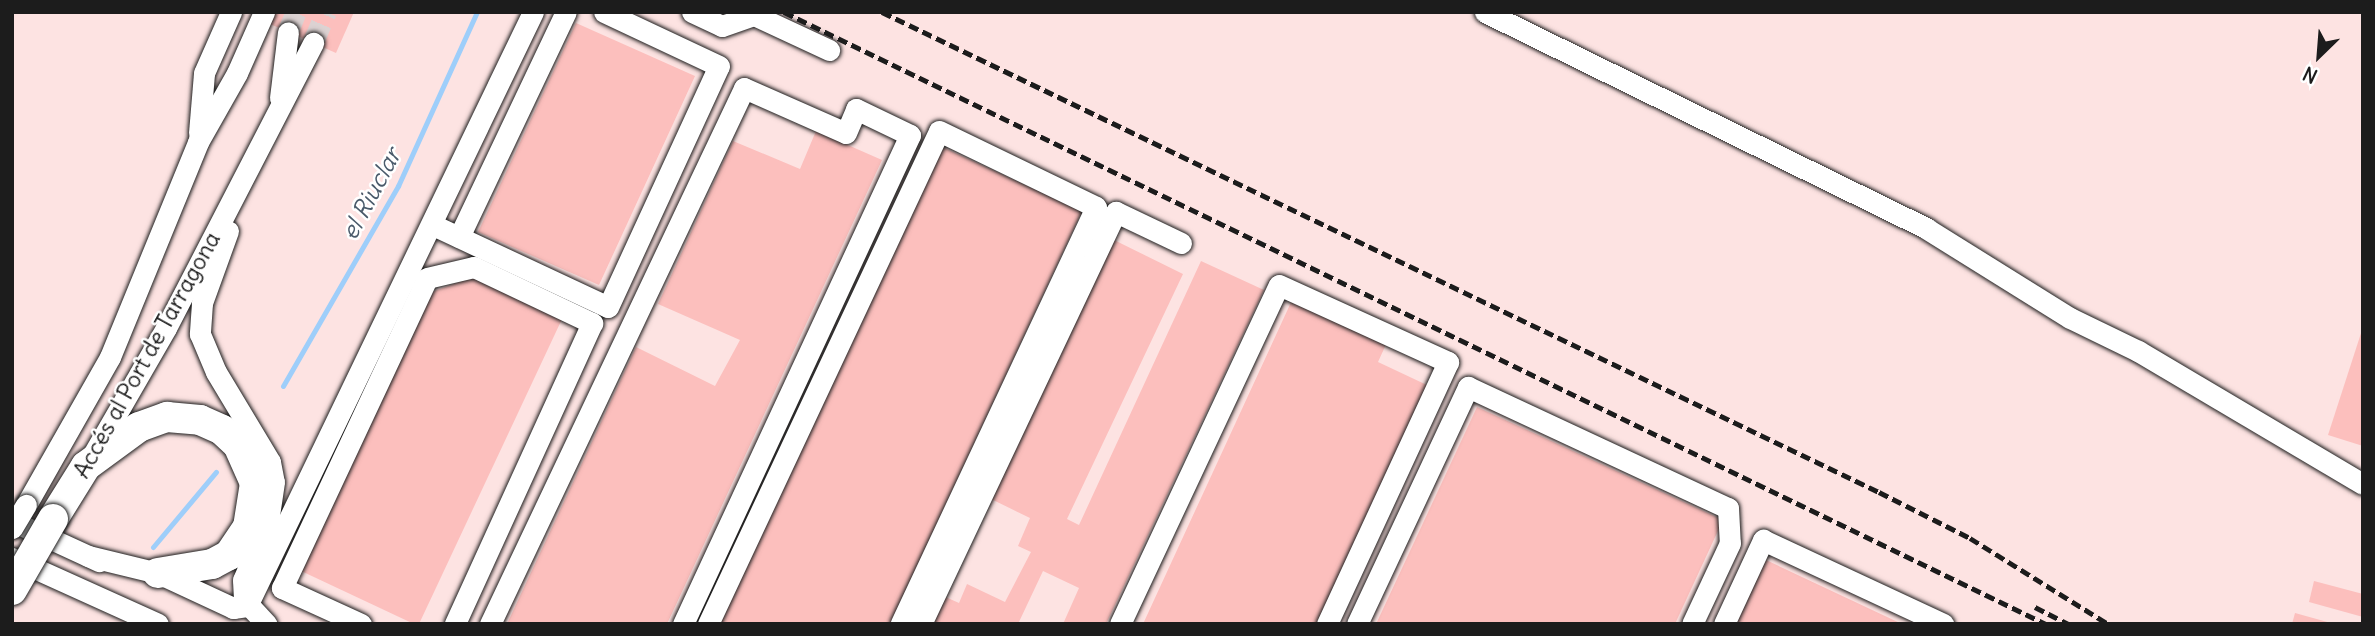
<!DOCTYPE html>
<html>
<head>
<meta charset="utf-8">
<style>
	body { margin:0 }
	#map { position:relative; width:2375px; height:636px; overflow:hidden; background:#fef2f2; font-family:Delius,sans-serif }
	div>[style] { position:absolute }
	[style*='--x'] { left:calc(var(--x)*1px); top:calc(var(--y)*1px); width:calc(var(--w)*1px); rotate:calc(var(--a)*1deg) }
	.built>* { inset:0; background:#fde3e2 }
	.stream>* { height:5px; margin:-2.5px; padding:0 2.5px; transform-origin:2.5px; border-radius:2.5px; background:#9ecefa }
	.building>* { inset:0; background:#fcbfbd }
	.minor-tunnel>* { height:21px; margin-top:-10.5px; transform-origin:0; background:repeating-linear-gradient(90deg,#dcd2d2 0 21px,transparent 0 31px) }
	.roads { filter:drop-shadow(0 0 2px #1c1c1c) drop-shadow(0 0 2px #1c1c1c) }
	.minor>* { height:21px; margin:-10.5px; padding:0 10.5px; transform-origin:10.5px; border-radius:10.5px; background:#fff }
	.highway>* { height:30px; margin:-15px; padding:0 15px; transform-origin:15px; border-radius:15px; background:#fff }
	.rail>* { height:5px; margin-top:-2.5px; transform-origin:0; background:repeating-linear-gradient(90deg,#1c1c1c 0 10px,transparent 0 15px) }
	.bridges { filter:drop-shadow(0 0 2px #1c1c1c) drop-shadow(0 0 2px #1c1c1c) }
	.minor-bridge>* { height:21px; margin:-10.5px; padding:0 10.5px; transform-origin:10.5px; border-radius:10.5px; background:#fff }
	.highway-bridge>* { height:30px; margin:-15px; padding:0 15px; transform-origin:15px; border-radius:15px; background:#fff }
	span { translate:-50% -50%; white-space:nowrap; text-align:center; line-height:1.15; -webkit-text-stroke:5px #fff; paint-order:stroke }
	.street-label { font-size:23px; color:#1c1c1c }
	.water-label { font-size:24px; color:#4a5a6a; font-style:italic }
	.frame { position:absolute; inset:0; border:14px solid #1c1c1c; pointer-events:none }
	.north { position:absolute; left:2284px; top:21px; width:70px; height:70px; -webkit-text-stroke:5px #fff; paint-order:stroke; rotate:205deg; font-size:19px; font-weight:700; line-height:28px; text-align:center; color:#1c1c1c }
	.north::after { content:''; display:block; margin:auto; width:24px; height:32px; background:#1c1c1c; clip-path:polygon(50% 0,100% 100%,50% 72%,0 100%) }
</style>
</head>
<body>
<div id="map">
	<div class="built">
		<div style="clip-path:polygon(12px 12px,2363px 12px,2363px 624px,12px 624px)"></div>
	</div>
	<div class="stream">
		<div style="--x:283;--y:386;--w:231;--a:-60.1"></div>
		<div style="--x:398;--y:186;--w:191;--a:-65.6"></div>
		<div style="--x:153;--y:547;--w:98;--a:-50"></div>
	</div>
	<div class="building">
		<div style="clip-path:polygon(275px 12px,354px 12px,336px 53px,270px 24px)"></div>
		<div style="clip-path:polygon(576px 23px,695px 76px,599px 285px,478px 232px)"></div>
		<div style="clip-path:polygon(816px 131px,882px 160px,667px 624px,507px 624px,636px 347px,715px 386px,740px 340px,658px 304px,733px 141px,800px 169px)"></div>
		<div style="clip-path:polygon(940px 146px,1082px 211px,890px 624px,718px 624px)"></div>
		<div style="clip-path:polygon(1110px 238px,1183px 274px,1067px 519px,1079px 525px,1201px 261px,1264px 290px,1106px 624px,1063px 624px,1079px 588px,1043px 571px,1018px 624px,928px 624px,941px 595px,959px 603px,967px 584px,1005px 602px,1031px 552px,1018px 546px,1030px 518px,987px 497px)"></div>
		<div style="clip-path:polygon(473px 277px,562px 319px,419px 624px,414px 624px,299px 570px,429px 293px)"></div>
		<div style="clip-path:polygon(1293px 298px,1388px 340px,1378px 362px,1429px 386px,1317px 624px,1143px 624px)"></div>
		<div style="clip-path:polygon(2363px 327px,2363px 446px,2328px 435px)"></div>
		<div style="clip-path:polygon(1477px 407px,1723px 520px,1675px 624px,1376px 624px)"></div>
		<div style="clip-path:polygon(1766px 560px,1902px 624px,1736px 624px)"></div>
		<div style="clip-path:polygon(2314px 581px,2363px 594px,2363px 617px,2309px 602px)"></div>
		<div style="clip-path:polygon(2295px 613px,2331px 623px,2331px 624px,2292px 624px)"></div>
	</div>
	<div class="minor-tunnel">
		<div style="--x:288;--y:32;--w:22;--a:-68"></div>
		<div style="--x:313;--y:43;--w:34;--a:-67"></div>
	</div>
	<div class="roads">
		<div class="minor">
			<div style="--x:692;--y:12;--w:33;--a:25"></div>
			<div style="--x:722;--y:26;--w:34;--a:-19"></div>
			<div style="--x:754;--y:15;--w:83;--a:25"></div>
			<div style="--x:1485;--y:12;--w:492;--a:26.1"></div>
			<div style="--x:1927;--y:229;--w:168;--a:31.9"></div>
			<div style="--x:2070;--y:318;--w:76;--a:25.9"></div>
			<div style="--x:2138;--y:351;--w:261;--a:30.6"></div>
			<div style="--x:280;--y:98;--w:66;--a:-83.1"></div>
			<div style="--x:199;--y:133;--w:60;--a:-85.2"></div>
			<div style="--x:204;--y:73;--w:67;--a:-66.1"></div>
			<div style="--x:433;--y:225;--w:193;--a:25.1"></div>
			<div style="--x:608;--y:307;--w:265;--a:-65.3"></div>
			<div style="--x:719;--y:66;--w:127;--a:-154.8"></div>
			<div style="--x:228;--y:231;--w:77;--a:109.9"></div>
			<div style="--x:202;--y:303;--w:31;--a:94"></div>
			<div style="--x:200;--y:334;--w:41;--a:67.2"></div>
			<div style="--x:216;--y:372;--w:105;--a:59"></div>
			<div style="--x:270;--y:462;--w:20;--a:79"></div>
			<div style="--x:274;--y:482;--w:40;--a:98.5"></div>
			<div style="--x:268;--y:522;--w:63;--a:113.3"></div>
			<div style="--x:243;--y:580;--w:20;--a:87"></div>
			<div style="--x:244;--y:600;--w:33;--a:47"></div>
			<div style="--x:459;--y:237;--w:249;--a:-64.6"></div>
			<div style="--x:91;--y:458;--w:150;--a:-60"></div>
			<div style="--x:166;--y:328;--w:321;--a:-62.7"></div>
			<div style="--x:26;--y:505;--w:170;--a:-60.4"></div>
			<div style="--x:110;--y:357;--w:232;--a:-67.7"></div>
			<div style="--x:198;--y:142;--w:79;--a:-60.5"></div>
			<div style="--x:237;--y:73;--w:67;--a:-66.1"></div>
			<div style="--x:12;--y:521;--w:96;--a:24.7"></div>
			<div style="--x:88;--y:556;--w:72;--a:13.7"></div>
			<div style="--x:158;--y:573;--w:83;--a:25"></div>
			<div style="--x:233;--y:608;--w:14;--a:-8"></div>
			<div style="--x:247;--y:606;--w:659;--a:-64.29"></div>
			<div style="--x:12;--y:558;--w:160;--a:24.3"></div>
			<div style="--x:361;--y:624;--w:87;--a:-155.5"></div>
			<div style="--x:282;--y:588;--w:342;--a:-64.9"></div>
			<div style="--x:427;--y:278;--w:48;--a:-13.2"></div>
			<div style="--x:474;--y:267;--w:131;--a:25.4"></div>
			<div style="--x:592;--y:323;--w:331;--a:114.5"></div>
			<div style="--x:490;--y:624;--w:593;--a:-64.64"></div>
			<div style="--x:744;--y:88;--w:111;--a:23.8"></div>
			<div style="--x:846;--y:133;--w:26;--a:-67"></div>
			<div style="--x:856;--y:109;--w:60;--a:25.7"></div>
			<div style="--x:910;--y:135;--w:539;--a:114.9"></div>
			<div style="--x:708;--y:624;--w:544;--a:-64.89"></div>
			<div style="--x:939;--y:131;--w:174;--a:25.8"></div>
			<div style="--x:1096;--y:207;--w:460;--a:115.1"></div>
			<div style="--x:921;--y:624;--w:456;--a:-64.7"></div>
			<div style="--x:1116;--y:212;--w:72;--a:25.5"></div>
			<div style="--x:1120;--y:624;--w:374;--a:-64.9"></div>
			<div style="--x:1279;--y:285;--w:186;--a:24.5"></div>
			<div style="--x:1448;--y:362;--w:289;--a:114.8"></div>
			<div style="--x:1357;--y:624;--w:262;--a:-64.9"></div>
			<div style="--x:1468;--y:387;--w:287;--a:25"></div>
			<div style="--x:1728;--y:508;--w:35;--a:87"></div>
			<div style="--x:1730;--y:543;--w:89;--a:115.1"></div>
			<div style="--x:1724;--y:624;--w:93;--a:-65.1"></div>
			<div style="--x:1763;--y:540;--w:199;--a:25"></div>
		</div>
		<div class="highway">
			<div style="--x:53;--y:519;--w:62;--a:-58.1"></div>
			<div style="--x:86;--y:466;--w:66;--a:-36.3"></div>
			<div style="--x:139;--y:427;--w:30;--a:-20"></div>
			<div style="--x:167;--y:417;--w:33;--a:5"></div>
			<div style="--x:200;--y:420;--w:24;--a:24"></div>
			<div style="--x:222;--y:430;--w:22;--a:43"></div>
			<div style="--x:238;--y:445;--w:42;--a:65.9"></div>
			<div style="--x:255;--y:483;--w:45;--a:99"></div>
			<div style="--x:248;--y:527;--w:34;--a:124"></div>
			<div style="--x:229;--y:555;--w:19;--a:152"></div>
			<div style="--x:212;--y:564;--w:55;--a:170.5"></div>
		</div>
	</div>
	<div class="rail">
		<div style="--x:784;--y:12;--w:1403;--a:25.87"></div>
		<div style="--x:882;--y:12;--w:1107;--a:25.71"></div>
		<div style="--x:1879;--y:492;--w:102;--a:26.8"></div>
		<div style="--x:1970;--y:538;--w:163;--a:31.9"></div>
		<div style="--x:2035;--y:607;--w:38;--a:27"></div>
	</div>
	<div class="bridges">
		<div class="minor-bridge">
			<div style="--x:12;--y:528;--w:27;--a:-59"></div>
		</div>
		<div class="highway-bridge">
			<div style="--x:12;--y:590;--w:82;--a:-60"></div>
		</div>
	</div>
	<div class="street-label">
		<span style="left:147px;top:355px;rotate:-61deg">Accés al Port de Tarragona</span>
	</div>
	<div class="water-label">
		<span style="left:371px;top:194px;rotate:-62deg">el Riuclar</span>
	</div>
	<div class="frame"></div>
	<div class="north">N</div>
</div>
</body>
</html>
